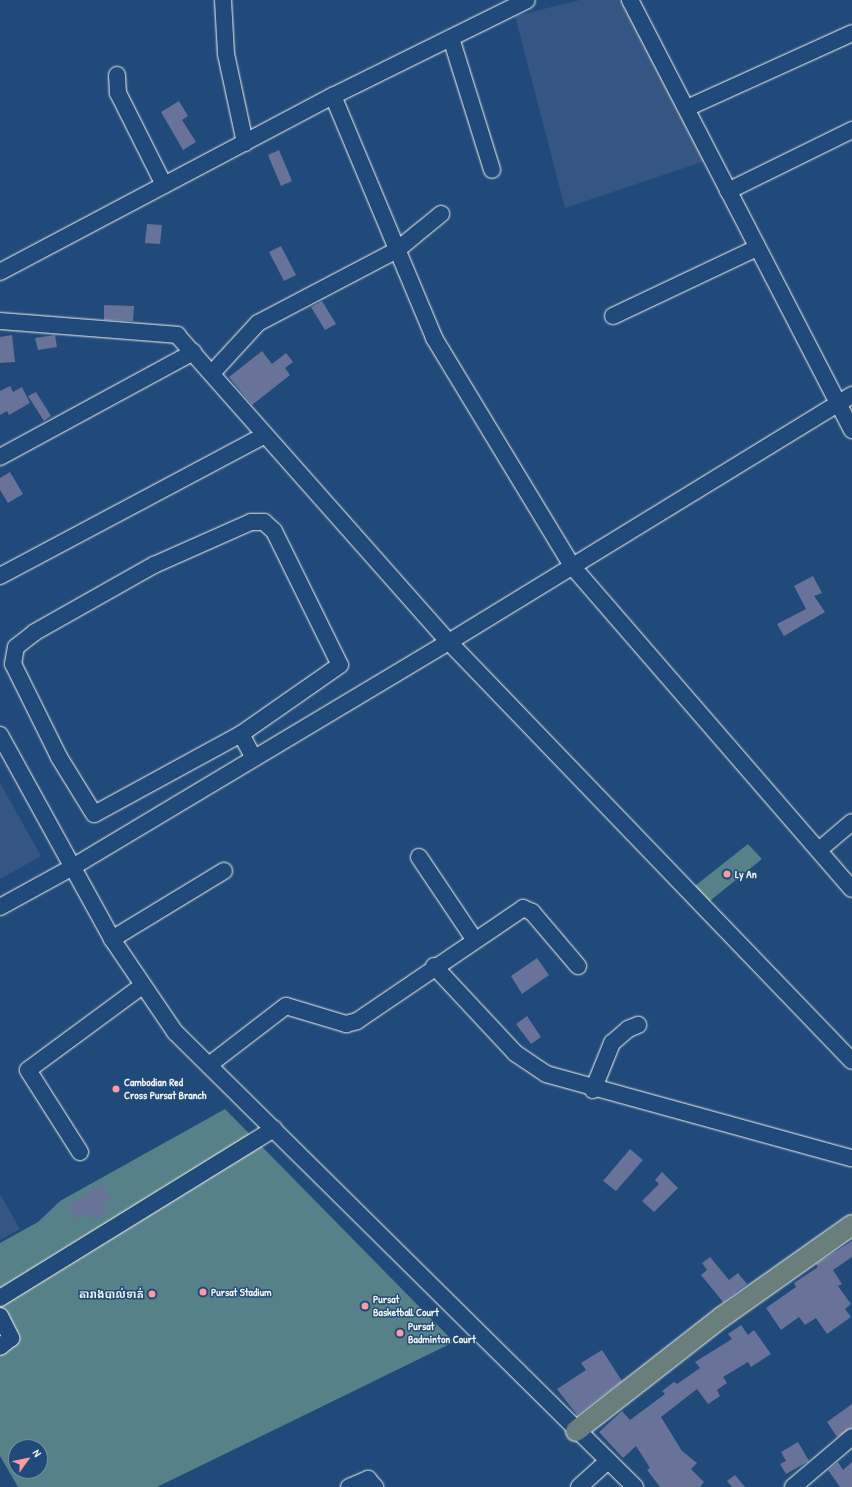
<!DOCTYPE html>
<html>
<head>
<meta charset="utf-8">
<style>
	body { margin:0 }
	#map { position:relative; width:852px; height:1487px; overflow:hidden; background:#1f4a7a; font-family:"Patrick Hand","Noto Sans Khmer",sans-serif }
	div>[style] { position:absolute }
	[style*='--x'] { left:calc(var(--x)*1px); top:calc(var(--y)*1px); width:calc(var(--w)*1px); rotate:calc(var(--a)*1deg) }
	.built>* { inset:0; background:#355683 }
	.green>* { inset:0; background:#568188 }
	.building>* { inset:0; background:#697298 }
	.roads { filter:drop-shadow(0 0 1px #f4f1e8) drop-shadow(0 0 1px #f4f1e8) }
	.minor>* { height:16px; margin:-8px; padding:0 8px; transform-origin:8px; border-radius:8px; background:#1f4a7a }
	.major>* { height:20px; margin:-10px; padding:0 10px; transform-origin:10px; border-radius:10px; background:#6a7f7c }
	.dots>* { width:11px; height:11px; translate:-50% -50%; box-sizing:border-box; border:2px solid #1f4a7a; border-radius:50% }
	span { translate:-50% -50%; white-space:nowrap; text-align:center; line-height:1.15; -webkit-text-stroke:3px #1f4a7a; paint-order:stroke }
	.poi-label { font-size:11px; color:#f4f1e8; font-weight:700 }
	.left { translate:0 -50%; text-align:left }
	.right { translate:-100% -50%; text-align:right }
	.north { position:absolute; left:8px; top:1439px; width:40px; height:40px; box-sizing:border-box; background:#1f4a7a; border:1px solid #748da6; border-radius:50%; rotate:57deg; font-size:11px; font-weight:700; line-height:16px; text-align:center; color:#f4f1e8 }
	.north::after { content:''; display:block; margin:auto; width:14px; height:18px; background:#ff9aa2; clip-path:polygon(50% 0,100% 100%,50% 72%,0 100%) }
</style>
</head>
<body>
<div id="map">
	<div class="built">
		<div style="clip-path:polygon(580px 0,628px 0,708px 160px,565px 208px,515px 16px)"></div>
		<div style="clip-path:polygon(0 783px,41px 856px,0 879px)"></div>
		<div style="clip-path:polygon(0 1194px,20px 1229px,0 1240px)"></div>
	</div>
	<div class="green">
		<div style="clip-path:polygon(748px 844px,762px 859px,706px 904px,691px 889px)"></div>
		<div style="clip-path:polygon(evenodd,225px 1109px,454px 1342px,157px 1487px,18px 1487px,0 1456px,0 1243px,38px 1222px,60px 1201px,225px 1109px,16px 1447px,40px 1447px,40px 1471px,16px 1471px,16px 1447px)"></div>
	</div>
	<div class="building">
		<div style="clip-path:polygon(179px 101px,188px 116px,182px 120px,196px 142px,183px 150px,161px 112px)"></div>
		<div style="clip-path:polygon(279px 150px,292px 181px,281px 186px,268px 155px)"></div>
		<div style="clip-path:polygon(147px 224px,162px 225px,160px 244px,145px 243px)"></div>
		<div style="clip-path:polygon(281px 246px,296px 275px,284px 281px,269px 252px)"></div>
		<div style="clip-path:polygon(322px 301px,336px 324px,325px 330px,311px 307px)"></div>
		<div style="clip-path:polygon(104px 305px,134px 306px,133px 321px,104px 320px)"></div>
		<div style="clip-path:polygon(12px 335px,15px 362px,0 363px,0 337px)"></div>
		<div style="clip-path:polygon(55px 335px,57px 347px,38px 350px,35px 338px)"></div>
		<div style="clip-path:polygon(262px 351px,272px 364px,286px 353px,293px 362px,285px 368px,290px 375px,252px 405px,229px 377px)"></div>
		<div style="clip-path:polygon(10px 386px,13px 392px,22px 387px,30px 403px,9px 415px,7px 411px,0 415px,0 391px)"></div>
		<div style="clip-path:polygon(36px 392px,51px 416px,44px 421px,28px 396px)"></div>
		<div style="clip-path:polygon(10px 472px,23px 494px,8px 503px,0 490px,0 478px)"></div>
		<div style="clip-path:polygon(813px 576px,822px 593px,814px 596px,825px 612px,784px 636px,777px 624px,806px 609px,794px 586px)"></div>
		<div style="clip-path:polygon(537px 958px,549px 975px,522px 994px,511px 976px)"></div>
		<div style="clip-path:polygon(527px 1016px,541px 1037px,531px 1044px,516px 1024px)"></div>
		<div style="clip-path:polygon(630px 1149px,643px 1160px,616px 1191px,603px 1181px)"></div>
		<div style="clip-path:polygon(662px 1172px,678px 1188px,654px 1212px,642px 1201px,659px 1184px,655px 1180px)"></div>
		<div style="clip-path:polygon(102px 1185px,111px 1199px,101px 1205px,106px 1212px,93px 1220px,88px 1212px,77px 1220px,69px 1205px)"></div>
		<div style="clip-path:polygon(852px 1241px,852px 1257px,833px 1270px,842px 1284px,838px 1286px,851px 1304px,845px 1309px,851px 1317px,827px 1334px,816px 1318px,805px 1325px,799px 1317px,781px 1330px,766px 1308px,796px 1287px,794px 1283px,818px 1267px,816px 1264px)"></div>
		<div style="clip-path:polygon(710px 1257px,729px 1280px,738px 1273px,747px 1284px,723px 1302px,701px 1275px,707px 1270px,702px 1263px)"></div>
		<div style="clip-path:polygon(741px 1325px,748px 1335px,754px 1330px,771px 1354px,751px 1367px,748px 1362px,723px 1377px,727px 1383px,717px 1390px,720px 1396px,708px 1404px,697px 1389px,661px 1417px,682px 1451px,697px 1463px,691px 1469px,704px 1482px,700px 1487px,660px 1487px,647px 1470px,650px 1468px,636px 1446px,623px 1458px,599px 1432px,622px 1411px,630px 1420px,665px 1394px,662px 1391px,674px 1382px,677px 1384px,700px 1368px,695px 1362px,732px 1339px,728px 1334px)"></div>
		<div style="clip-path:polygon(602px 1350px,622px 1381px,577px 1415px,557px 1389px,586px 1370px,581px 1363px)"></div>
		<div style="clip-path:polygon(852px 1404px,852px 1428px,837px 1437px,827px 1422px)"></div>
		<div style="clip-path:polygon(798px 1442px,809px 1461px,786px 1474px,780px 1464px,786px 1461px,781px 1452px)"></div>
		<div style="clip-path:polygon(838px 1462px,843px 1470px,852px 1462px,852px 1487px,840px 1487px,828px 1470px)"></div>
		<div style="clip-path:polygon(735px 1475px,745px 1487px,732px 1487px,727px 1481px)"></div>
	</div>
	<div class="roads">
		<div class="minor">
			<div style="--x:223;--y:0;--w:54;--a:86.8"></div>
			<div style="--x:226;--y:54;--w:91;--a:77.9"></div>
			<div style="--x:630;--y:0;--w:484;--a:62.7"></div>
			<div style="--x:451;--y:38;--w:138;--a:72.7"></div>
			<div style="--x:117;--y:75;--w:18;--a:87"></div>
			<div style="--x:118;--y:93;--w:103;--a:63.4"></div>
			<div style="--x:333;--y:96;--w:262;--a:67.3"></div>
			<div style="--x:434;--y:338;--w:267;--a:58.8"></div>
			<div style="--x:572;--y:566;--w:427;--a:49.1"></div>
			<div style="--x:687;--y:108;--w:181;--a:-24.4"></div>
			<div style="--x:728;--y:191;--w:138;--a:-26.2"></div>
			<div style="--x:0;--y:272;--w:377;--a:-27.9"></div>
			<div style="--x:333;--y:96;--w:216;--a:-26.3"></div>
			<div style="--x:613;--y:316;--w:159;--a:-25.3"></div>
			<div style="--x:0;--y:321;--w:178;--a:4.5"></div>
			<div style="--x:177;--y:335;--w:410;--a:48.5"></div>
			<div style="--x:449;--y:642;--w:581;--a:46.12"></div>
			<div style="--x:213;--y:372;--w:67;--a:-47.4"></div>
			<div style="--x:258;--y:323;--w:157;--a:-27.7"></div>
			<div style="--x:397;--y:250;--w:57;--a:-39.3"></div>
			<div style="--x:0;--y:457;--w:220;--a:-28.5"></div>
			<div style="--x:251;--y:522;--w:13;--a:0"></div>
			<div style="--x:264;--y:522;--w:13;--a:42"></div>
			<div style="--x:274;--y:531;--w:149;--a:63.8"></div>
			<div style="--x:340;--y:665;--w:121;--a:145.1"></div>
			<div style="--x:241;--y:734;--w:167;--a:151.4"></div>
			<div style="--x:94;--y:814;--w:67;--a:-121.6"></div>
			<div style="--x:59;--y:757;--w:104;--a:-116.3"></div>
			<div style="--x:13;--y:664;--w:17;--a:-80"></div>
			<div style="--x:16;--y:647;--w:24;--a:-38"></div>
			<div style="--x:35;--y:632;--w:137;--a:-29.4"></div>
			<div style="--x:154;--y:565;--w:106;--a:-23.9"></div>
			<div style="--x:0;--y:576;--w:300;--a:-28"></div>
			<div style="--x:241;--y:734;--w:27;--a:62"></div>
			<div style="--x:0;--y:735;--w:233;--a:61.2"></div>
			<div style="--x:112;--y:939;--w:112;--a:55.9"></div>
			<div style="--x:175;--y:1032;--w:647;--a:44.69"></div>
			<div style="--x:819;--y:850;--w:43;--a:-40.3"></div>
			<div style="--x:419;--y:857;--w:99;--a:56.1"></div>
			<div style="--x:0;--y:907;--w:81;--a:-28.8"></div>
			<div style="--x:71;--y:868;--w:440;--a:-30.9"></div>
			<div style="--x:449;--y:642;--w:473;--a:-31.5"></div>
			<div style="--x:112;--y:939;--w:131;--a:-31.3"></div>
			<div style="--x:434;--y:966;--w:119;--a:47"></div>
			<div style="--x:515;--y:1053;--w:37;--a:34"></div>
			<div style="--x:546;--y:1074;--w:317;--a:15.4"></div>
			<div style="--x:209;--y:1065;--w:97;--a:-37.5"></div>
			<div style="--x:286;--y:1006;--w:63;--a:16.7"></div>
			<div style="--x:346;--y:1024;--w:11;--a:-15"></div>
			<div style="--x:357;--y:1021;--w:201;--a:-34.2"></div>
			<div style="--x:523;--y:908;--w:10;--a:24"></div>
			<div style="--x:532;--y:912;--w:71;--a:49.6"></div>
			<div style="--x:593;--y:1090;--w:51;--a:-68"></div>
			<div style="--x:612;--y:1043;--w:21;--a:-41"></div>
			<div style="--x:628;--y:1029;--w:11;--a:-22"></div>
			<div style="--x:80;--y:1152;--w:97;--a:-122.4"></div>
			<div style="--x:28;--y:1070;--w:142;--a:-36.4"></div>
			<div style="--x:0;--y:1298;--w:322;--a:-31.7"></div>
			<div style="--x:0;--y:1316;--w:25;--a:63"></div>
			<div style="--x:11;--y:1338;--w:14;--a:141"></div>
			<div style="--x:349;--y:1487;--w:21;--a:-23"></div>
			<div style="--x:368;--y:1479;--w:11;--a:49"></div>
			<div style="--x:579;--y:1487;--w:39;--a:-42"></div>
			<div style="--x:793;--y:1487;--w:77;--a:-40.3"></div>
		</div>
		<div class="major">
			<div style="--x:576;--y:1431;--w:185;--a:-38"></div>
			<div style="--x:722;--y:1317;--w:159;--a:-35.3"></div>
		</div>
	</div>
	<div class="dots">
		<div style="left:727px;top:874px;background:#ff9aa2"></div>
		<div style="left:116px;top:1089px;background:#ff9aa2"></div>
		<div style="left:203px;top:1292px;background:#ff9aa2"></div>
		<div style="left:152px;top:1294px;background:#ff9aa2"></div>
		<div style="left:365px;top:1306px;background:#ff9aa2"></div>
		<div style="left:400px;top:1333px;background:#ff9aa2"></div>
	</div>
	<div class="poi-label">
		<span class="left" style="left:735px;top:874px">Ly An</span>
		<span class="left" style="left:124px;top:1089px">Cambodian Red<br>Cross Pursat Branch</span>
		<span class="left" style="left:211px;top:1292px">Pursat Stadium</span>
		<span class="right" style="left:144px;top:1294px">តារាងបាល់ទាត់</span>
		<span class="left" style="left:373px;top:1306px">Pursat<br>Basketball Court</span>
		<span class="left" style="left:408px;top:1333px">Pursat<br>Badminton Court</span>
	</div>
	<div class="north">N</div>
</div>
</body>
</html>
